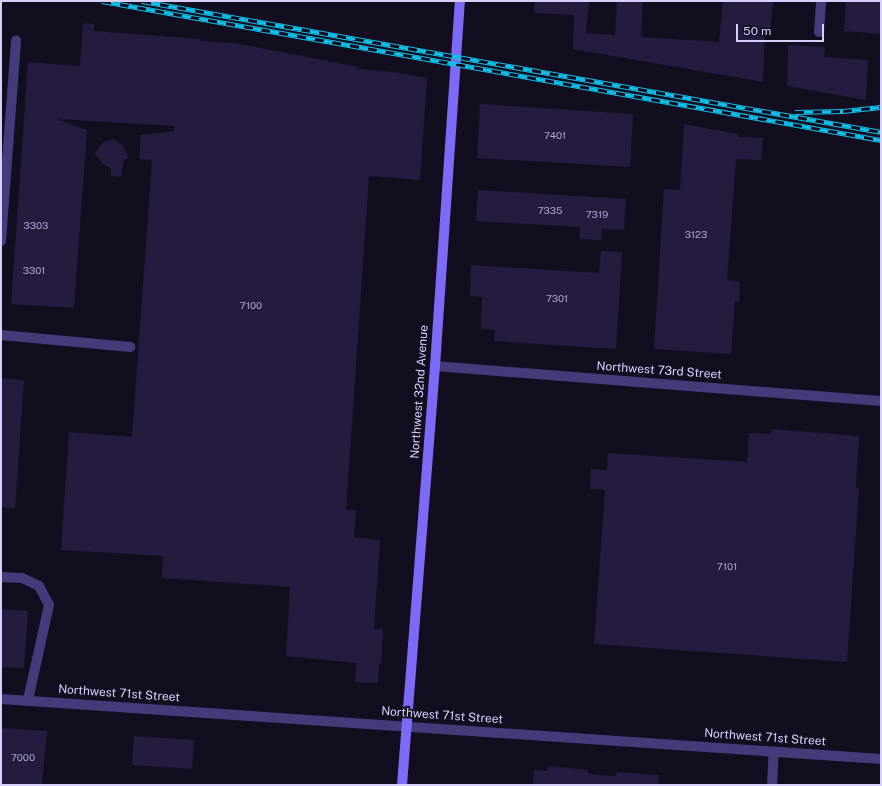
<!DOCTYPE html>
<html>
<head>
<meta charset="utf-8">
<style>
	body { margin:0 }
	#map { position:relative; width:882px; height:786px; overflow:hidden; background:#120e1f; font-family:"Public Sans",sans-serif }
	div>[style] { position:absolute }
	[style*='--x'] { left:calc(var(--x)*1px); top:calc(var(--y)*1px); width:calc(var(--w)*1px); rotate:calc(var(--a)*1deg) }
	.building>* { inset:0; background:#251b3f }
	.minor>* { height:10px; margin:-5px; padding:0 5px; transform-origin:5px; border-radius:5px; background:#443b7b }
	.tertiary>* { height:10px; margin:-5px; padding:0 5px; transform-origin:5px; border-radius:5px; background:#443b7b }
	.secondary>* { height:10px; margin:-5px; padding:0 5px; transform-origin:5px; border-radius:5px; background:#7b6bf6 }
	.rail>* { height:4.5px; margin-top:-2.25px; transform-origin:0; background:repeating-linear-gradient(90deg,#120e1f 0 9px,#0ebfe9 0 18px); box-sizing:border-box; border-block:1px solid #0ebfe9 }
	span { translate:-50% -50%; white-space:nowrap; text-align:center; line-height:1.15; -webkit-text-stroke:3.5px #120e1f; paint-order:stroke }
	.number-label { font-size:10px; color:#aba2cd }
	.number-label span { -webkit-text-stroke-width:0 }
	.street-label { font-size:12px; color:#d8cffc }
	.frame { position:absolute; inset:0; border:2px solid #d8cffc; pointer-events:none }
	.scale { position:absolute; left:736px; top:24px; width:88px; height:18px; box-sizing:border-box; border:2px solid #d8cffc; border-top:0; padding-left:5px; font-size:12px; line-height:14px; white-space:nowrap; color:#d8cffc; -webkit-text-stroke:3px #120e1f; paint-order:stroke }
</style>
</head>
<body>
<div id="map">
	<div class="building">
		<div style="clip-path:polygon(535px 1px,589px 1px,586px 33px,615px 35px,617px 1px,643px 1px,641px 37px,719px 42px,723px 1px,773px 1px,770px 32px,765px 31px,763px 82px,573px 49px,574px 15px,534px 13px)"></div>
		<div style="clip-path:polygon(846px 1px,881px 1px,881px 34px,844px 31px)"></div>
		<div style="clip-path:polygon(83px 23px,94px 24px,94px 31px,201px 39px,200px 41px,235px 43px,359px 67px,358px 69px,394px 72px,427px 78px,420px 180px,369px 176px,346px 510px,356px 510px,354px 537px,380px 540px,374px 629px,383px 629px,381px 664px,379px 664px,378px 683px,355px 682px,356px 663px,286px 656px,290px 587px,162px 578px,163px 556px,61px 550px,69px 432px,132px 437px,152px 160px,139px 159px,141px 135px,174px 131px,174px 126px,57px 119px,87px 130px,74px 308px,11px 304px,28px 62px,80px 66px)"></div>
		<div style="clip-path:polygon(788px 45px,825px 47px,824px 57px,868px 60px,866px 100px,787px 86px)"></div>
		<div style="clip-path:polygon(480px 104px,633px 114px,630px 167px,477px 158px)"></div>
		<div style="clip-path:polygon(684px 124px,738px 134px,738px 137px,763px 138px,761px 160px,736px 159px,727px 280px,740px 282px,739px 302px,735px 301px,731px 354px,654px 349px,664px 189px,680px 190px)"></div>
		<div style="clip-path:polygon(113px 139px,123px 145px,129px 159px,124px 159px,121px 177px,111px 176px,111px 169px,102px 163px,95px 153px,102px 143px)"></div>
		<div style="clip-path:polygon(478px 190px,626px 199px,624px 230px,602px 229px,601px 240px,579px 239px,580px 227px,476px 221px)"></div>
		<div style="clip-path:polygon(601px 251px,622px 252px,616px 349px,494px 341px,495px 330px,481px 329px,482px 297px,470px 296px,471px 265px,599px 273px)"></div>
		<div style="clip-path:polygon(1px 378px,24px 380px,15px 508px,1px 507px)"></div>
		<div style="clip-path:polygon(772px 429px,859px 436px,856px 488px,859px 488px,847px 662px,594px 644px,605px 490px,590px 489px,591px 469px,607px 470px,608px 453px,747px 462px,749px 433px,771px 434px)"></div>
		<div style="clip-path:polygon(1px 609px,28px 611px,24px 668px,1px 667px)"></div>
		<div style="clip-path:polygon(1px 728px,47px 731px,42px 785px,1px 785px)"></div>
		<div style="clip-path:polygon(134px 736px,194px 740px,192px 769px,132px 765px)"></div>
		<div style="clip-path:polygon(548px 766px,588px 770px,588px 773px,596px 775px,616px 776px,617px 772px,659px 775px,658px 785px,533px 785px,534px 770px,547px 771px)"></div>
	</div>
	<div class="minor">
		<div style="--x:819;--y:32;--w:31;--a:-86"></div>
		<div style="--x:1;--y:241;--w:201;--a:-85.7"></div>
		<div style="--x:1;--y:335;--w:130;--a:5.3"></div>
		<div style="--x:435;--y:366;--w:447;--a:4.5"></div>
		<div style="--x:1;--y:577;--w:21;--a:3"></div>
		<div style="--x:22;--y:578;--w:19;--a:25"></div>
		<div style="--x:39;--y:586;--w:21;--a:62"></div>
		<div style="--x:49;--y:605;--w:97;--a:102.5"></div>
		<div style="--x:772;--y:785;--w:33;--a:-87"></div>
	</div>
	<div class="tertiary">
		<div style="--x:1;--y:699;--w:882;--a:3.9"></div>
	</div>
	<div class="secondary">
		<div style="--x:402;--y:785;--w:420;--a:-85.5"></div>
		<div style="--x:435;--y:366;--w:366;--a:-86.1"></div>
	</div>
	<div class="rail">
		<div style="--x:102;--y:1;--w:791;--a:10.12"></div>
		<div style="--x:142;--y:1;--w:751;--a:10.05"></div>
		<div style="--x:795;--y:112;--w:48;--a:-1.2"></div>
		<div style="--x:843;--y:111;--w:38;--a:-6"></div>
	</div>
	<div class="number-label">
		<span style="left:555px;top:136px">7401</span>
		<span style="left:550px;top:211px">7335</span>
		<span style="left:597px;top:215px">7319</span>
		<span style="left:36px;top:226px">3303</span>
		<span style="left:696px;top:235px">3123</span>
		<span style="left:34px;top:271px">3301</span>
		<span style="left:557px;top:299px">7301</span>
		<span style="left:251px;top:306px">7100</span>
		<span style="left:727px;top:567px">7101</span>
		<span style="left:23px;top:758px">7000</span>
	</div>
	<div class="street-label">
		<span style="left:659px;top:371px;rotate:4deg">Northwest 73rd Street</span>
		<span style="left:420px;top:392px;rotate:-86deg">Northwest 32nd Avenue</span>
		<span style="left:119px;top:694px;rotate:4deg">Northwest 71st Street</span>
		<span style="left:442px;top:716px;rotate:4deg">Northwest 71st Street</span>
		<span style="left:765px;top:738px;rotate:4deg">Northwest 71st Street</span>
	</div>
	<div class="frame"></div>
	<div class="scale">50 m</div>
</div>
</body>
</html>
